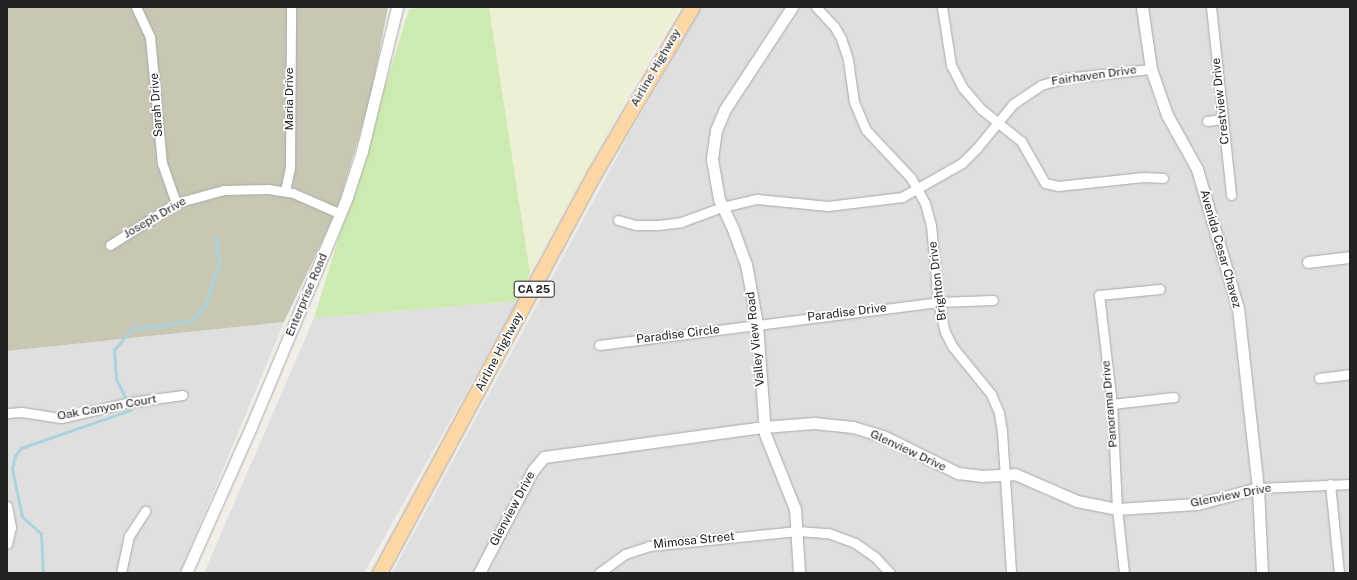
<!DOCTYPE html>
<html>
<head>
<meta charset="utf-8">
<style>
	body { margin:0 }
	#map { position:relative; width:1357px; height:580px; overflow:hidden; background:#f2efe9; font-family:"Public Sans",sans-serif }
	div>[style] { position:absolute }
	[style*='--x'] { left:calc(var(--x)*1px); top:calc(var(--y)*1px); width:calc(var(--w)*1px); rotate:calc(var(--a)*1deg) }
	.residential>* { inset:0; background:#e0dfdf }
	.construction>* { inset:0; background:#c7c7b4 }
	.farmland>* { inset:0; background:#eef0d5 }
	.grass>* { inset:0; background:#cdebb0 }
	.stream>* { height:2.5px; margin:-1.25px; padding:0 1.25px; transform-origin:1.25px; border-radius:1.25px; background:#aad3df }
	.roads { filter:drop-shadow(0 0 1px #a9a9a9) drop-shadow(0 0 1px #a9a9a9) }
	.minor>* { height:9px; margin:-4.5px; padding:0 4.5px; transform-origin:4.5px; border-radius:4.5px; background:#fff }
	.tertiary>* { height:11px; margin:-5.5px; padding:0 5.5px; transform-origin:5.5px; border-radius:5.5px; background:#fff }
	.primary>* { height:14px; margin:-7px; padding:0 7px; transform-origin:7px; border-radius:7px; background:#fcd6a4 }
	span { translate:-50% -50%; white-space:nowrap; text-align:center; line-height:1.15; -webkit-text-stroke:3.5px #fff; paint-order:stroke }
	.shield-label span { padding:1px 3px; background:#fff; border:1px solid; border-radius:3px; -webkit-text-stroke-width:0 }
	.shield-label { font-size:11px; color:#222; font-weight:700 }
	.street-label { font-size:12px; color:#222 }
	.frame { position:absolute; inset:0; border:8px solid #222; pointer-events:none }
</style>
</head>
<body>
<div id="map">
	<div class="residential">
		<div style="clip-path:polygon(702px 7px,1350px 7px,1350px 573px,392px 573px,629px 135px)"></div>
		<div style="clip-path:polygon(518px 301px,364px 573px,204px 573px,314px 318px)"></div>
		<div style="clip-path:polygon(284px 322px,180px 573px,7px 573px,7px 351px)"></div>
	</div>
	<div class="construction">
		<div style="clip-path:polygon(7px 7px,388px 7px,370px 100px,337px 210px,284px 322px,7px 351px)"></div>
	</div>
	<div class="farmland">
		<div style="clip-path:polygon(489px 7px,681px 7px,662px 36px,530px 273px)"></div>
	</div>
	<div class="grass">
		<div style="clip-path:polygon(433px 7px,489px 7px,530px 273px,518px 301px,314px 318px,409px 9px)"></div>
	</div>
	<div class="stream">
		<div style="--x:127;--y:401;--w:25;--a:-117"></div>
		<div style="--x:116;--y:379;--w:29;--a:-94"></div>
		<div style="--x:114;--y:350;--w:28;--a:-49"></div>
		<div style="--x:132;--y:329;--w:60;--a:-7.7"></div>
		<div style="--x:191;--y:321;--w:21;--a:-47"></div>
		<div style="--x:205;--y:306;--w:44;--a:-71.6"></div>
		<div style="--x:219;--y:264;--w:26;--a:-99"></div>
		<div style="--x:43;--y:573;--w:39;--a:-93"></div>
		<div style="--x:41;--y:534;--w:25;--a:-138"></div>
		<div style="--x:22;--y:517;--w:49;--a:-101.8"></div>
		<div style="--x:12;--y:469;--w:13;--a:-77"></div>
		<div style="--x:15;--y:456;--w:10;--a:-53"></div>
		<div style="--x:21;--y:448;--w:116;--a:-19.1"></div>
		<div style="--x:131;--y:410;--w:5;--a:-112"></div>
	</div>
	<div class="roads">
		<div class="minor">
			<div style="--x:136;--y:7;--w:33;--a:65"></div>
			<div style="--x:150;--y:37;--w:127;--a:84.6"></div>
			<div style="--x:162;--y:163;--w:42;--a:70.7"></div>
			<div style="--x:816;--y:7;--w:26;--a:47"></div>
			<div style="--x:834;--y:26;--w:14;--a:60"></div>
			<div style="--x:841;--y:38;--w:23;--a:72"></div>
			<div style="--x:848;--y:60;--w:42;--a:81.9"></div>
			<div style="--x:854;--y:102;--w:30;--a:67"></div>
			<div style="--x:866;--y:130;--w:66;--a:46.8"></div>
			<div style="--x:911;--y:178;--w:29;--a:61"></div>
			<div style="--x:925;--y:203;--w:23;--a:75"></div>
			<div style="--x:931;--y:225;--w:77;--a:84.8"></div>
			<div style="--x:938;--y:302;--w:31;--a:77"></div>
			<div style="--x:945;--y:332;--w:16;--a:63"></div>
			<div style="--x:952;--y:346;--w:62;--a:50.9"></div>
			<div style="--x:991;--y:394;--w:21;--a:67"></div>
			<div style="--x:999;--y:413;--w:19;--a:81"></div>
			<div style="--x:1002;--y:432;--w:141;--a:86.3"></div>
			<div style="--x:942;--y:7;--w:59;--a:81.2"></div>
			<div style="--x:951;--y:65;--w:25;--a:63"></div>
			<div style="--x:962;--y:87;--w:29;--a:49"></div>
			<div style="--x:981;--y:109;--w:51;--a:38.7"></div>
			<div style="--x:1021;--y:141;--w:48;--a:60.3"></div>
			<div style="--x:1045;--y:183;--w:13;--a:13"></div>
			<div style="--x:1058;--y:186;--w:86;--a:-6"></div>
			<div style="--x:1144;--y:177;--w:19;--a:3"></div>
			<div style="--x:1211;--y:7;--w:189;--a:83.9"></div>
			<div style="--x:1207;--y:121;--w:16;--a:-7"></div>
			<div style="--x:285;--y:191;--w:25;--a:-78"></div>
			<div style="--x:290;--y:167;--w:160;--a:-89.6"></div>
			<div style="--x:618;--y:220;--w:19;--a:16"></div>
			<div style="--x:636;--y:225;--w:22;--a:0"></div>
			<div style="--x:658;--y:225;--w:23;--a:-7"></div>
			<div style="--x:681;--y:222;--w:44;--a:-20.1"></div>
			<div style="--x:722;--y:207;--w:36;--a:-13"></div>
			<div style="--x:757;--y:199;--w:71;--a:5.6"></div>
			<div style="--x:828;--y:206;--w:75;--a:-6.9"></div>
			<div style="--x:902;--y:197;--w:69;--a:-29.5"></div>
			<div style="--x:962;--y:163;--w:21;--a:-45"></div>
			<div style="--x:977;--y:148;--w:57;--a:-50.7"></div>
			<div style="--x:1013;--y:104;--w:34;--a:-34"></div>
			<div style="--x:1041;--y:85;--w:25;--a:-16"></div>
			<div style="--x:1065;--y:78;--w:86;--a:-6"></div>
			<div style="--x:110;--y:245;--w:78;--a:-32.5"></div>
			<div style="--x:176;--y:203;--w:50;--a:-15.2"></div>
			<div style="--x:224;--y:190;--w:44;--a:-1.3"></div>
			<div style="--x:268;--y:189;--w:25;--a:9"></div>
			<div style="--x:293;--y:193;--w:52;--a:23.6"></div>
			<div style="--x:599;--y:345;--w:342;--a:-7.2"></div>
			<div style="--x:938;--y:302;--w:55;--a:-2.1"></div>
			<div style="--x:1319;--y:378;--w:31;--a:-7"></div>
			<div style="--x:1112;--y:404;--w:62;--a:-6.4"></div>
			<div style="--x:7;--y:413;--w:15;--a:-4"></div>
			<div style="--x:22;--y:412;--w:39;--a:9"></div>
			<div style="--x:61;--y:418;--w:72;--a:-12.9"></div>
			<div style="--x:131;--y:402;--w:52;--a:-7.7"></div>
			<div style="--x:1330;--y:484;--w:89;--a:84.2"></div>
			<div style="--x:1258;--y:488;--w:92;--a:-2.5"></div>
			<div style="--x:7;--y:506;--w:21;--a:79"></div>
			<div style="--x:11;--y:527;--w:17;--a:103"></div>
			<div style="--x:121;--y:573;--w:38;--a:-78"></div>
			<div style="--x:129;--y:536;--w:30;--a:-57"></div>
			<div style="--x:599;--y:573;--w:32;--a:-36"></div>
			<div style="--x:625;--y:554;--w:25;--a:-18"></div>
			<div style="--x:649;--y:546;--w:149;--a:-5.8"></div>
			<div style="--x:797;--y:531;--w:31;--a:4"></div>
			<div style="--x:828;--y:533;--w:29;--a:20"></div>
			<div style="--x:855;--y:543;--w:24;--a:35"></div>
			<div style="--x:875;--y:557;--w:22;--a:47"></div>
			<div style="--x:1124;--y:573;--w:64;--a:-96.2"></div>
			<div style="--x:1117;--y:509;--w:105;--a:-92.7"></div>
			<div style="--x:1112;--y:404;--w:110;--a:-96.8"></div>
			<div style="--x:1099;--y:295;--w:61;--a:-5.6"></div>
		</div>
		<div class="tertiary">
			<div style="--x:792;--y:7;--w:122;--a:123.3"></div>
			<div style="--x:725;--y:109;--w:23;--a:113"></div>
			<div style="--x:716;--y:130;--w:29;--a:98"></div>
			<div style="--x:712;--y:159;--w:41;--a:80.1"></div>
			<div style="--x:719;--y:199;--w:33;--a:65"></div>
			<div style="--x:733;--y:229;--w:37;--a:70"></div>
			<div style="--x:746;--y:264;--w:61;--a:79.6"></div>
			<div style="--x:757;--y:324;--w:110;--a:85.8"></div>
			<div style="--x:765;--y:434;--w:81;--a:68.2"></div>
			<div style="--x:795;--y:509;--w:64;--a:86.4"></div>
			<div style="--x:1142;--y:7;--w:63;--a:81.7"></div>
			<div style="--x:1151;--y:69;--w:49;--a:70.8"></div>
			<div style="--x:1167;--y:115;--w:62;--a:60.9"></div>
			<div style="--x:1197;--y:169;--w:145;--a:73.6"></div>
			<div style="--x:1238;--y:308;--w:181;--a:83.7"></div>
			<div style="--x:1258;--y:488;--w:85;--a:87.3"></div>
			<div style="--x:1308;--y:262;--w:42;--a:-6.8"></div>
			<div style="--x:186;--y:573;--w:160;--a:-66"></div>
			<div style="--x:251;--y:427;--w:249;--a:-67.3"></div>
			<div style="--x:347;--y:197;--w:48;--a:-71.9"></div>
			<div style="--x:362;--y:151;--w:148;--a:-76.3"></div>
			<div style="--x:479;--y:573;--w:116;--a:-62.3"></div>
			<div style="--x:533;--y:470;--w:17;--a:-50"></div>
			<div style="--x:544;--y:457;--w:222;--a:-7.8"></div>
			<div style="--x:764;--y:427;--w:50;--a:-4.6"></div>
			<div style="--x:814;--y:423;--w:39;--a:6"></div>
			<div style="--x:853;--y:427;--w:31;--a:17"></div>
			<div style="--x:883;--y:436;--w:84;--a:26.3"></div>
			<div style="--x:958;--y:473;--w:23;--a:7"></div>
			<div style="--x:981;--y:476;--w:34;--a:-3"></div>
			<div style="--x:1015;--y:474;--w:68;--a:23.5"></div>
			<div style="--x:1077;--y:501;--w:41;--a:11.3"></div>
			<div style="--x:1117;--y:509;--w:80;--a:-3.6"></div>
			<div style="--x:1197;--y:504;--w:63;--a:-14.7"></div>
		</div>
		<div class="primary">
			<div style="--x:380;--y:573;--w:453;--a:-61.7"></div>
			<div style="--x:595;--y:174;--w:194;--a:-59.6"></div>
		</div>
	</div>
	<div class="shield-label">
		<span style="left:534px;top:289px">CA 25</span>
	</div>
	<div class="street-label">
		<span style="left:656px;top:68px;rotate:-60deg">Airline Highway</span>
		<span style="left:1094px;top:76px;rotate:-8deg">Fairhaven Drive</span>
		<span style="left:290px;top:99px;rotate:-90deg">Maria Drive</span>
		<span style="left:1221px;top:101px;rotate:-96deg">Crestview Drive</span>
		<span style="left:157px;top:105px;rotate:-94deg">Sarah Drive</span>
		<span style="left:155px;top:218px;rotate:-30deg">Joseph Drive</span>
		<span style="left:1220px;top:249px;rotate:74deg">Avenida Cesar Chavez</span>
		<span style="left:938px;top:281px;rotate:-97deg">Brighton Drive</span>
		<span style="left:307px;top:295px;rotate:-67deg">Enterprise Road</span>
		<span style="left:847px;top:313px;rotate:-7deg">Paradise Drive</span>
		<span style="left:678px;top:335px;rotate:-7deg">Paradise Circle</span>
		<span style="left:756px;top:339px;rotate:-96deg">Valley View Road</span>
		<span style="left:500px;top:352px;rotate:-62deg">Airline Highway</span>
		<span style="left:1110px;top:404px;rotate:-95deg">Panorama Drive</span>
		<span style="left:107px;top:408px;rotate:-10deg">Oak Canyon Court</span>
		<span style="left:908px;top:451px;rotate:25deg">Glenview Drive</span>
		<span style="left:1231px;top:496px;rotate:-11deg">Glenview Drive</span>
		<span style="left:513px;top:509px;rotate:-62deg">Glenview Drive</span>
		<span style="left:694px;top:541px;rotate:-6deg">Mimosa Street</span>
	</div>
	<div class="frame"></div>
</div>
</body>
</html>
